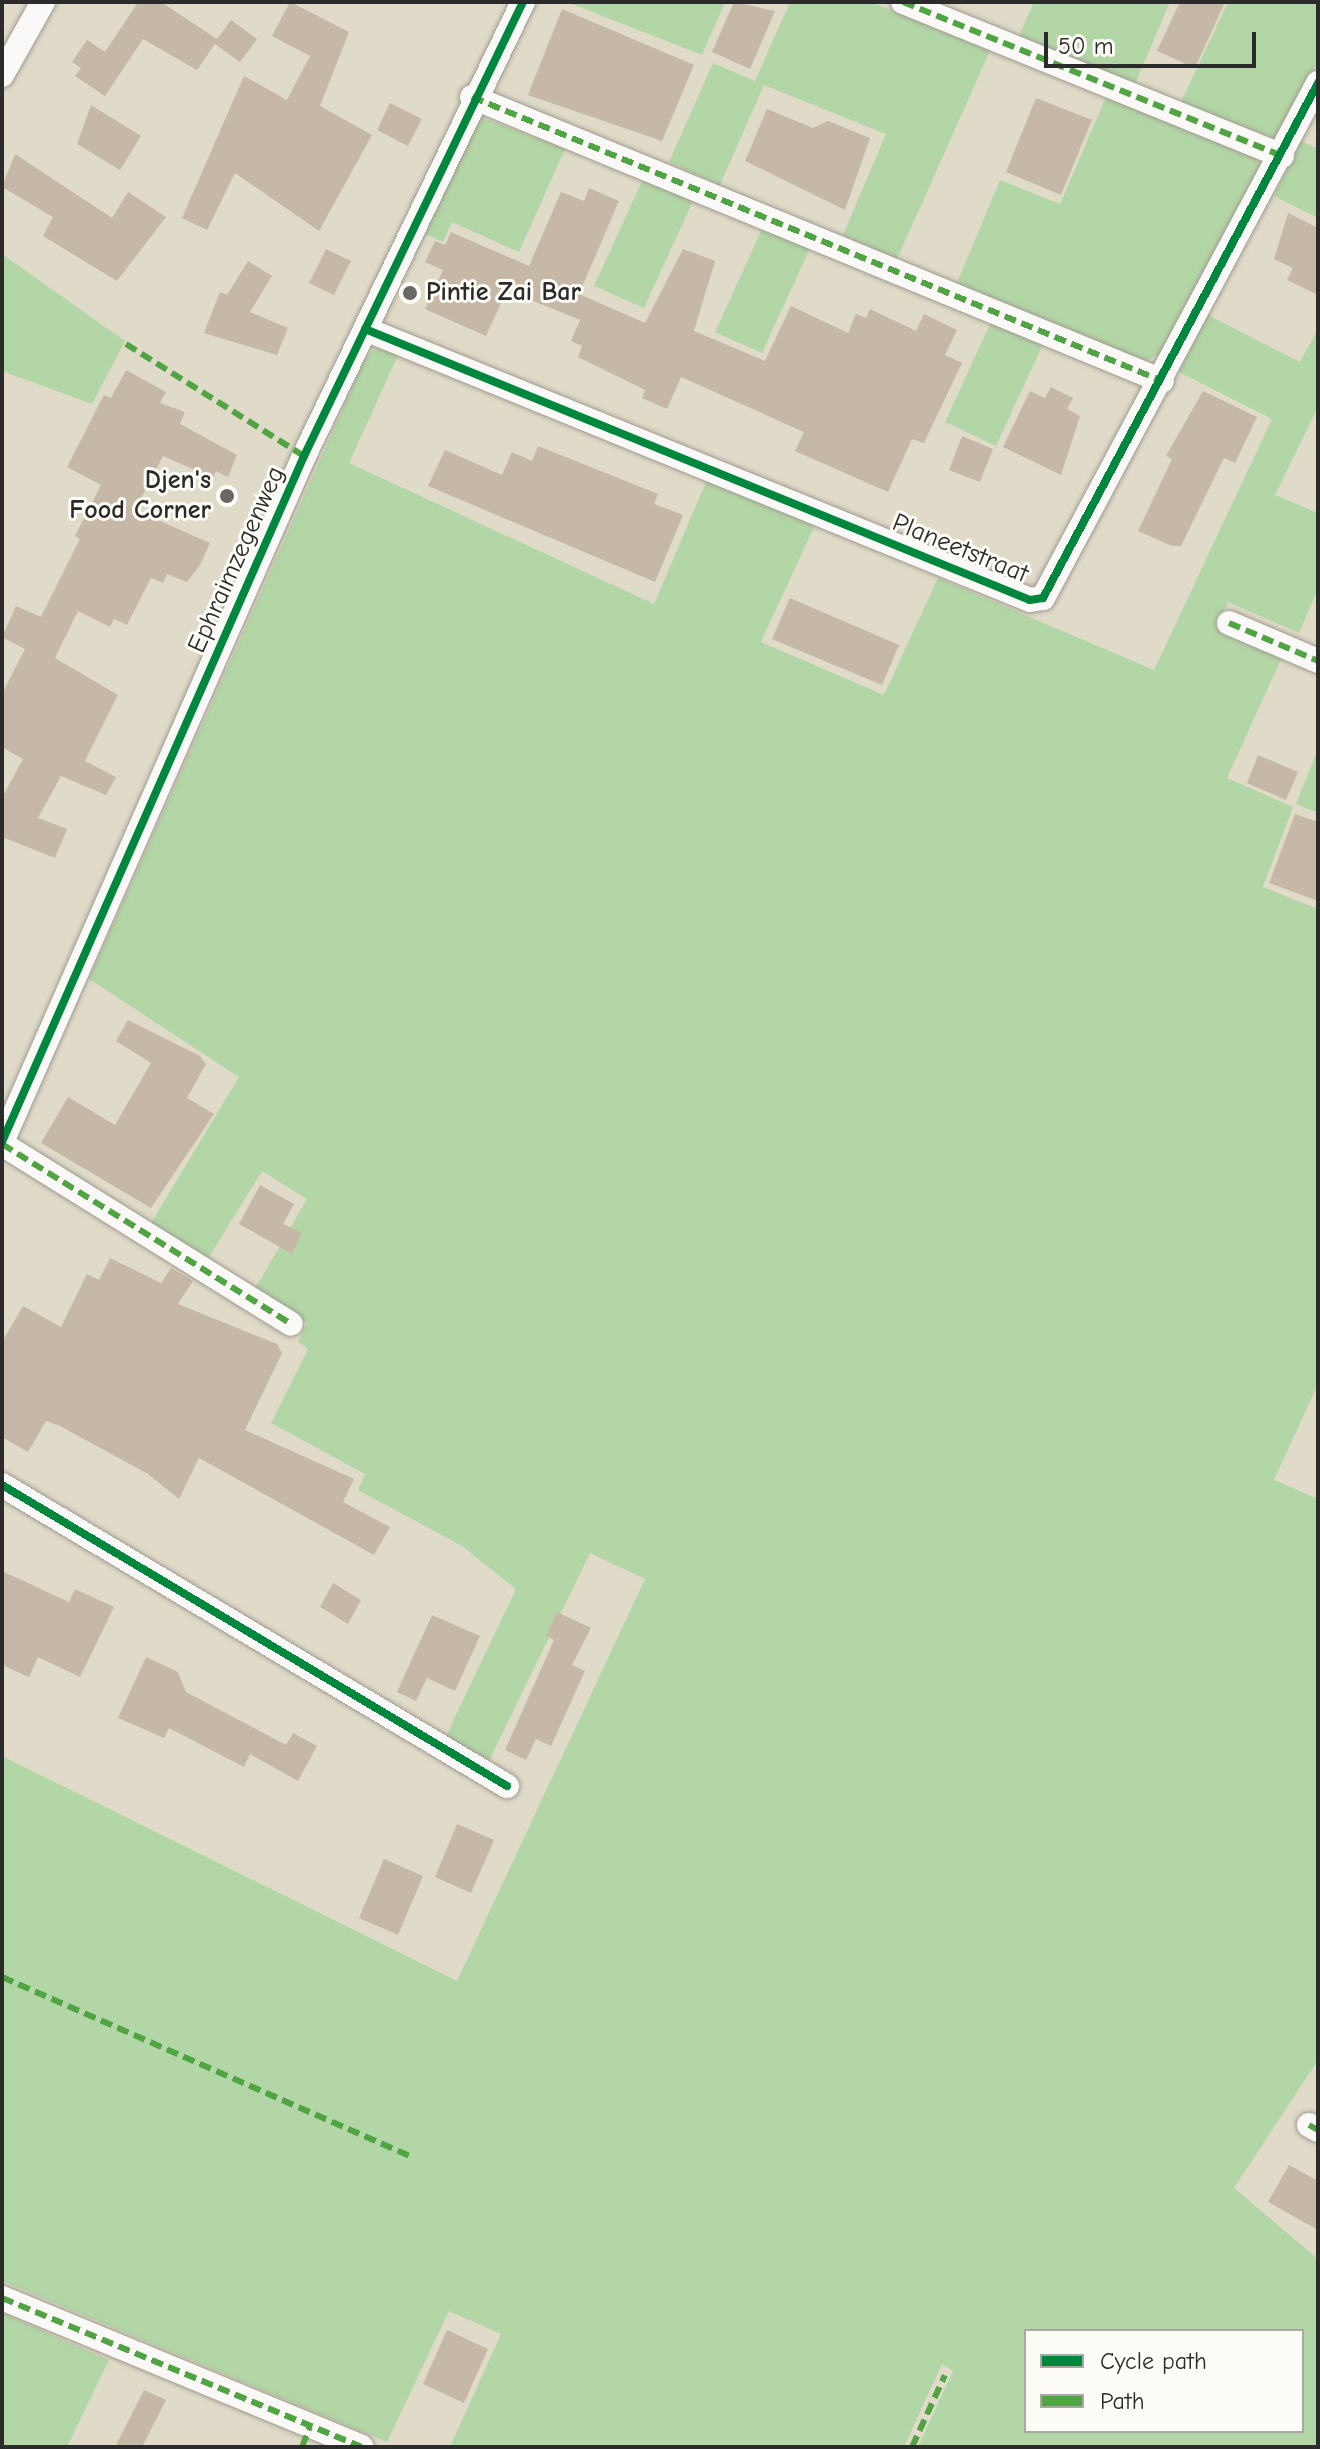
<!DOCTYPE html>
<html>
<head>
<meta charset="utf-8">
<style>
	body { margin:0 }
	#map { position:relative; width:1320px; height:2449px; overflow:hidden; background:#e0dac8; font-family:"Comic Neue",sans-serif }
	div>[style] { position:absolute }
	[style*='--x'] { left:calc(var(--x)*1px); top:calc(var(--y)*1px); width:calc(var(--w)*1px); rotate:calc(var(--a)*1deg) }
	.green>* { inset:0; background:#b3d6a6 }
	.building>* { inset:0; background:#c6b8a6 }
	.roads { filter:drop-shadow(0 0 2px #9f9b90) drop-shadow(0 0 2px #9f9b90) }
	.street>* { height:24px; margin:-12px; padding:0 12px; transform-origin:12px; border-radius:12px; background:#faf9f7 }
	.quiet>* { height:6px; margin-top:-3px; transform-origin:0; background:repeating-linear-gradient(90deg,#51a443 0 12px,transparent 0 18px) }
	.cycleway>* { height:8px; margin:-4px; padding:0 4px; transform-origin:4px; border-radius:4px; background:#00873e }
	.dots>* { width:22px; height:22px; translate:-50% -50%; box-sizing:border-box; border:4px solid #fdfcf7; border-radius:50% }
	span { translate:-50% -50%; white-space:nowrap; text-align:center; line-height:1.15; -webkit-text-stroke:6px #fdfcf7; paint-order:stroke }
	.poi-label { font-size:26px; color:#2b2b2b; font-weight:700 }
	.left { translate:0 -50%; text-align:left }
	.right { translate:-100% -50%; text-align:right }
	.street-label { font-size:26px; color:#2b2b2b }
	.frame { position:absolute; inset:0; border:4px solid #2b2b2b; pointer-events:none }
	.legend { position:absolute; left:1024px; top:2329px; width:280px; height:104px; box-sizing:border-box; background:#fdfcf7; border:2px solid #a9a8a5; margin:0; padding:10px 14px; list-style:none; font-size:24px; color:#2b2b2b }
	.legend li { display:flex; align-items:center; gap:16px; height:40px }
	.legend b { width:40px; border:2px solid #a9a8a5 }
	.scale { position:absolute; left:1044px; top:32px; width:212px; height:36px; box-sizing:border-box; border:4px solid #2b2b2b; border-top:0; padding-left:10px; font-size:24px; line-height:28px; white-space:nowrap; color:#2b2b2b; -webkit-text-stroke:6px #fdfcf7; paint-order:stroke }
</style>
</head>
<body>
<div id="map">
	<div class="green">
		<div style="clip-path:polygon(567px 2px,725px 2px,702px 55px)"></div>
		<div style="clip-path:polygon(790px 2px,871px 2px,990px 51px,897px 259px,843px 235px,886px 134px,764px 85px,720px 185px,669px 162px,713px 63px,755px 81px)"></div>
		<div style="clip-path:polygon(1034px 2px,1170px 2px,1134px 86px,1019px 36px)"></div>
		<div style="clip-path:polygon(1228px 2px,1318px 2px,1318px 62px,1275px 138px,1180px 104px)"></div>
		<div style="clip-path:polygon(1106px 97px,1257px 159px,1261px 168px,1166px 351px,1146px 361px,957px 283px,1000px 180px,1060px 204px)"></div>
		<div style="clip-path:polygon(480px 117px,565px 149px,519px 252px,452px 222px,443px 242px,423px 233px)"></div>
		<div style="clip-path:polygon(1301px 141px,1318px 149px,1318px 218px,1274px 196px)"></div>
		<div style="clip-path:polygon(643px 179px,693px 201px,644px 308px,594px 286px)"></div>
		<div style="clip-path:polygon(763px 227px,810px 248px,762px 353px,715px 332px)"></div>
		<div style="clip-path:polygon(2px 254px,125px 341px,92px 404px,2px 371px)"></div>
		<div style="clip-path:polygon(evenodd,1208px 315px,1300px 362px,1318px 329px,1318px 407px,1275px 495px,1318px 513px,1318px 589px,1299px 633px,1228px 602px,1216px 628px,1282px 657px,1227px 778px,1293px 807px,1263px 887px,1318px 909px,1318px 1384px,1274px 1480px,1318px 1499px,1318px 2060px,1234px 2188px,1318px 2259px,1318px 2447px,918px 2447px,953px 2371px,942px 2364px,904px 2447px,450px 2447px,501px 2334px,449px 2311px,387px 2442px,2px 2281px,2px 1756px,457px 1981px,645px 1579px,590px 1553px,487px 1765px,445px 1738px,516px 1589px,462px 1546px,358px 1490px,365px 1474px,271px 1423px,308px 1349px,298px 1342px,307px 1323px,255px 1289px,307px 1199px,262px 1171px,207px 1260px,151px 1223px,239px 1077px,89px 979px,365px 359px,374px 349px,400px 351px,349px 463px,654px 604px,707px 480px,815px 525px,761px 642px,884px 695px,938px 578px,1154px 670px,1272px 419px,1179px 372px,1208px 315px,1026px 2331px,1302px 2331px,1302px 2431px,1026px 2431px,1026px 2331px)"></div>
		<div style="clip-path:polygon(993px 318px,1044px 342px,996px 446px,945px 422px)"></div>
		<div style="clip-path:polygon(1318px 749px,1318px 813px,1296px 804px)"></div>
		<div style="clip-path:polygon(2px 2313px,109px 2360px,67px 2447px,2px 2447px)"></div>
	</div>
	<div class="building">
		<div style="clip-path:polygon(138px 2px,161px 2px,217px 39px,231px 20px,257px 39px,240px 62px,215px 44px,197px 70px,143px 39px,105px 96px,75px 76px,81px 68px,72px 62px,87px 40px,105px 52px)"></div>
		<div style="clip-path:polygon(290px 2px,349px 32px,320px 106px,372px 135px,319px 231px,235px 173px,207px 230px,182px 218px,244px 76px,287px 100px,310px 56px,272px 36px)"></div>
		<div style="clip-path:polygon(734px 2px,775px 11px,750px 69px,712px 52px)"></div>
		<div style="clip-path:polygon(1180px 2px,1225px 2px,1195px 68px,1157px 51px)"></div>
		<div style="clip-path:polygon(562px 9px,694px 65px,662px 141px,528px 95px)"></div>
		<div style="clip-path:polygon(1036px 98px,1092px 120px,1061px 195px,1006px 172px)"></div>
		<div style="clip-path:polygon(390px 103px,422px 119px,408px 146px,377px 130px)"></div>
		<div style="clip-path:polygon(91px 105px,141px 136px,120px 170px,77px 144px)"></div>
		<div style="clip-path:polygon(767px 109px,813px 128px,828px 121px,870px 138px,845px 210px,745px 161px)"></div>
		<div style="clip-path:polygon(15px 154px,112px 218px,128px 192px,166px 217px,117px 281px,43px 236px,53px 217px,2px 187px)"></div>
		<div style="clip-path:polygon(589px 188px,619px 201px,579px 294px,645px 323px,683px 249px,715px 261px,694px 331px,765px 361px,791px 306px,848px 333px,856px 314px,866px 318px,870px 309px,916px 331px,924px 314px,957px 330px,945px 355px,962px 363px,924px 443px,912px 439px,888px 492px,795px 451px,804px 432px,681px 377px,667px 409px,642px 398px,645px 390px,578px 357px,582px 346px,571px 341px,580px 320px,507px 290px,486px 336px,425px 309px,443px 270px,425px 262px,435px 241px,445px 245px,451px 232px,529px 266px,561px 192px,584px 201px)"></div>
		<div style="clip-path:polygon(1288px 213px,1318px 228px,1318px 295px,1287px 280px,1293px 268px,1274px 259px)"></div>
		<div style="clip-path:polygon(326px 249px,351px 261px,334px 295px,309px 283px)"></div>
		<div style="clip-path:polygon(248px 261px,272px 276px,250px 312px,288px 328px,277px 355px,204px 333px,220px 292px,227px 295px)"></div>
		<div style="clip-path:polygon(126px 370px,166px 392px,160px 403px,185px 412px,180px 424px,237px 455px,228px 477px,216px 471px,213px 478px,163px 456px,135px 510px,210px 543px,200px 565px,187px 582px,167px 574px,163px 583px,151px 578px,127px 625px,114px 619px,110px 627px,78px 611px,55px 658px,118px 695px,85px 761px,116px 777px,106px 795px,61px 776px,38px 818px,67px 829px,55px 858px,2px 837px,2px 798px,23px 759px,2px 747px,2px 694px,25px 649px,2px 637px,16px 606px,41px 617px,80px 539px,75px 536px,101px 485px,67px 467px,104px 395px,111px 398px)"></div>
		<div style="clip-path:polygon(1051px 387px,1073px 398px,1067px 409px,1080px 416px,1061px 475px,1003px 447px,1030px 391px,1045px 398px)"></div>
		<div style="clip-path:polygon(1203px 391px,1257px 417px,1235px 463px,1224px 458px,1181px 546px,1172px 546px,1138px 531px,1172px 459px,1166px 456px)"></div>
		<div style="clip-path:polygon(962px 436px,993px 449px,980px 482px,949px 470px)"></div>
		<div style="clip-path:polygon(538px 446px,658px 494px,654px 504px,683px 515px,655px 582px,428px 486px,445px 450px,502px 475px,512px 452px,532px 461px)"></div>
		<div style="clip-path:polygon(790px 598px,899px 645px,882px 685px,772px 639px)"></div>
		<div style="clip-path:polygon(1258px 755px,1298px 772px,1286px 800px,1247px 783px)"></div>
		<div style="clip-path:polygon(1295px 814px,1318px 822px,1318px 901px,1269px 883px)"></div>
		<div style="clip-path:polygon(128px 1020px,200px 1056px,206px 1064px,187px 1098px,214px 1114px,151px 1208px,41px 1143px,68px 1097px,115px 1125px,151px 1063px,116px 1041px)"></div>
		<div style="clip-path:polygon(260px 1185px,294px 1204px,283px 1224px,302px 1233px,292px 1254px,239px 1224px)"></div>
		<div style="clip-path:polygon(110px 1258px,161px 1283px,171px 1268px,193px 1281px,178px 1304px,277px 1344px,282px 1353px,245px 1430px,354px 1479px,343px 1502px,390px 1527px,374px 1555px,199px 1458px,179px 1499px,148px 1474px,60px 1426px,46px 1421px,28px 1452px,2px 1437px,2px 1342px,23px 1306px,61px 1327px,87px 1274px,99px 1280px)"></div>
		<div style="clip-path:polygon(2px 1571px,69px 1602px,75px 1589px,114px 1607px,80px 1677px,38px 1657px,29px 1677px,2px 1665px)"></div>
		<div style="clip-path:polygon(333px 1583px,361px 1600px,348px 1624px,320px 1607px)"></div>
		<div style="clip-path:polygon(557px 1612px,591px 1628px,572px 1665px,585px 1671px,551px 1746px,536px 1739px,526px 1760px,505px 1750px,554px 1640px,546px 1636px)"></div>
		<div style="clip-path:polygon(432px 1615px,480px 1636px,455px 1691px,427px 1678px,416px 1701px,397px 1692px)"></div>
		<div style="clip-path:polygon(146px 1657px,178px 1672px,186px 1692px,286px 1745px,293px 1733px,317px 1746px,298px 1781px,250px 1754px,244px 1767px,169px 1728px,164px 1738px,118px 1718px)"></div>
		<div style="clip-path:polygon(457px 1824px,494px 1840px,471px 1893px,435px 1877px)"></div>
		<div style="clip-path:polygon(384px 1859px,423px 1876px,398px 1935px,359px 1918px)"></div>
		<div style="clip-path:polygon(1289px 2165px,1318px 2181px,1318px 2230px,1268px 2202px)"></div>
		<div style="clip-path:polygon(447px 2330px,488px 2349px,464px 2403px,423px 2384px)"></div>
		<div style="clip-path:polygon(144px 2390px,166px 2400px,142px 2447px,115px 2447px)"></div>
	</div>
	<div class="roads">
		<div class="street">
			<div style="--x:903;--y:2;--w:409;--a:22.1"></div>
			<div style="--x:2;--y:75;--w:84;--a:-60.7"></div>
			<div style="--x:472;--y:97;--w:746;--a:22.37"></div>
			<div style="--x:365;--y:329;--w:718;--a:22.17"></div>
			<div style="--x:1030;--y:600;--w:13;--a:-9"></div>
			<div style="--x:1043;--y:598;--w:584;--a:-61.9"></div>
			<div style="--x:1229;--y:623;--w:97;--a:23.1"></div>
			<div style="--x:2;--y:1142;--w:750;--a:-66.24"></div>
			<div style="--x:304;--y:456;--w:504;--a:-64.25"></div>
			<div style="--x:2;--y:1144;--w:340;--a:31.9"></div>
			<div style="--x:2;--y:1485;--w:588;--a:30.8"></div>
			<div style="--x:1309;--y:2125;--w:10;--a:29"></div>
			<div style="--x:2;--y:2298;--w:389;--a:22.5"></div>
		</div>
	</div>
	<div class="quiet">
		<div style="--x:903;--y:2;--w:409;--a:22.1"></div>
		<div style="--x:472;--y:97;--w:746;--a:22.37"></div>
		<div style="--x:126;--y:344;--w:210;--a:32.2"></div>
		<div style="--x:1229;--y:623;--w:97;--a:23.1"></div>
		<div style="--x:2;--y:1144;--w:340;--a:31.9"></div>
		<div style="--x:2;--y:1977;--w:446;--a:23.7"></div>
		<div style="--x:1309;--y:2125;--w:10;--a:29"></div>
		<div style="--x:2;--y:2298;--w:389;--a:22.5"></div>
		<div style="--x:302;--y:2447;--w:22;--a:-69"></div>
		<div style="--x:912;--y:2447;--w:79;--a:-65.4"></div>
	</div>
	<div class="cycleway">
		<div style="--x:365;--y:329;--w:718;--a:22.17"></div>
		<div style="--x:1030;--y:600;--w:13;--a:-9"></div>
		<div style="--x:1043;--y:598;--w:584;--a:-61.9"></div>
		<div style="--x:2;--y:1142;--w:750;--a:-66.24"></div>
		<div style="--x:304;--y:456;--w:504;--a:-64.25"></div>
		<div style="--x:2;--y:1485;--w:588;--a:30.8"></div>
	</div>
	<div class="dots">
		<div style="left:410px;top:293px;background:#6a6862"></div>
		<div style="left:227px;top:496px;background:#6a6862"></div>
	</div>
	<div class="poi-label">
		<span class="left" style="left:426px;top:293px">Pintie Zai Bar</span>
		<span class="right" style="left:211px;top:496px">Djen's<br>Food Corner</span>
	</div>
	<div class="street-label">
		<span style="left:960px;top:549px;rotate:22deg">Planeetstraat</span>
		<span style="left:237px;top:560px;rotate:-66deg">Ephraimzegenweg</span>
	</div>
	<div class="frame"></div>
	<ul class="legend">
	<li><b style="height:10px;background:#00873e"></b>Cycle path</li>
	<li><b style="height:10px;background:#51a443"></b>Path</li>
	</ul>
	<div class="scale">50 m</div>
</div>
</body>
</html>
